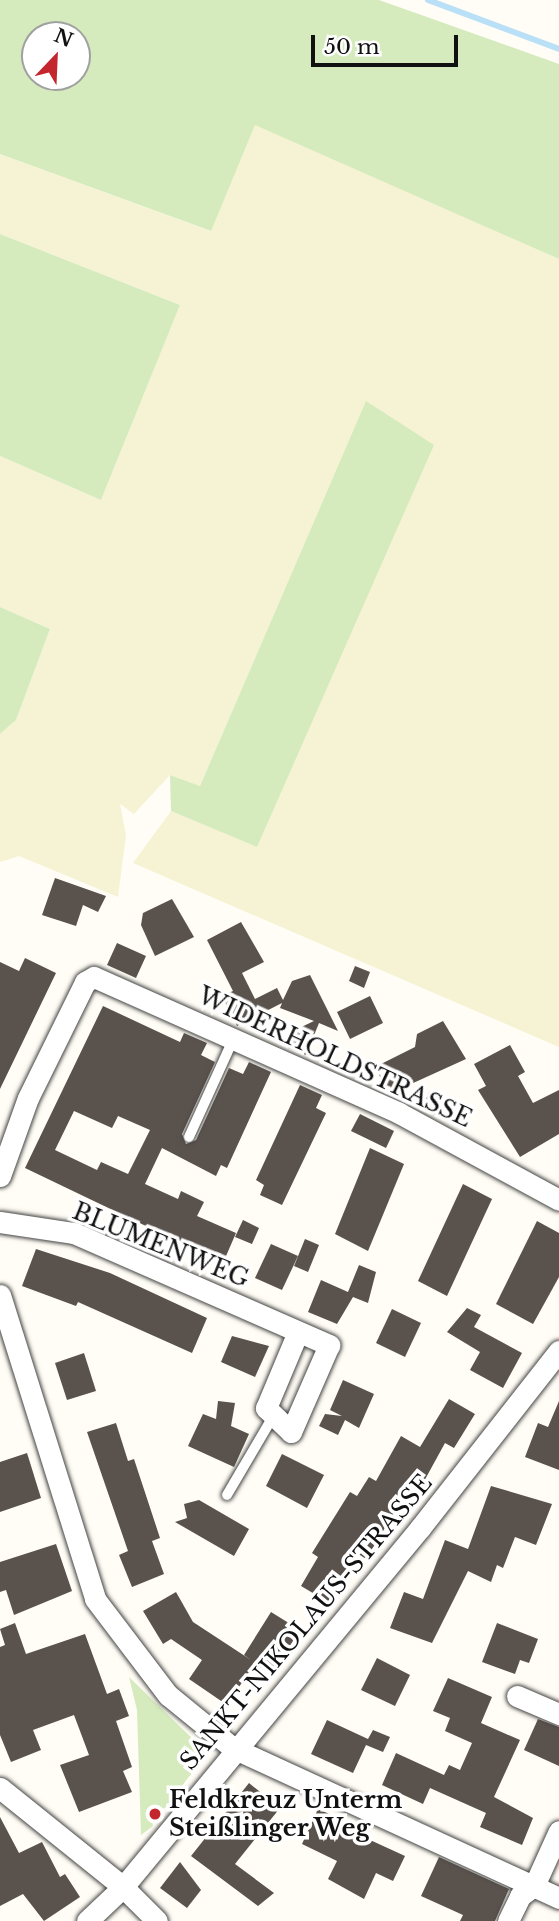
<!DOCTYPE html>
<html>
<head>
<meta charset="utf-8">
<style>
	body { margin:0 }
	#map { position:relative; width:559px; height:1921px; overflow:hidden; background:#fffdf5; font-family:"Libre Baskerville",serif }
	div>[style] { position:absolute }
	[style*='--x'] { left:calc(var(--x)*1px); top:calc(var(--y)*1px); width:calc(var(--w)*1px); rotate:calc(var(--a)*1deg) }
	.farmland>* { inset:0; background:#f6f3d4 }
	.green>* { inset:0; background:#d5ebbd }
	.stream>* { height:6px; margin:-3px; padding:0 3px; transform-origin:3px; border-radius:3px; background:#b9e0f7 }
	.building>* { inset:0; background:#5a524d }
	.roads { filter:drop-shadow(0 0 2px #444) drop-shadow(0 0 2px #444) }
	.lane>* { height:10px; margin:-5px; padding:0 5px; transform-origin:5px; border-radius:5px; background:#fff }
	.street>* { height:21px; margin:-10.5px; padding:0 10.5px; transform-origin:10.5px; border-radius:10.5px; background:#fff }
	.dots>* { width:19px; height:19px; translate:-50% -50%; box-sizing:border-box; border:4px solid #fff; border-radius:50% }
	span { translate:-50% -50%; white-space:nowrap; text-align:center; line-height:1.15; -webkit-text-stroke:7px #fff; paint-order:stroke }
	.street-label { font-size:24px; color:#111 }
	.poi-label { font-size:24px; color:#111; font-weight:700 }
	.left { translate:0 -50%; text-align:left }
	.north { position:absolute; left:21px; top:21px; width:70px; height:70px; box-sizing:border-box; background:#fff; border:2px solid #a0a0a0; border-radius:50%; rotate:23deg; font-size:19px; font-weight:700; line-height:28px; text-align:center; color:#111 }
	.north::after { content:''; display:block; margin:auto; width:24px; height:32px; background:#c4262e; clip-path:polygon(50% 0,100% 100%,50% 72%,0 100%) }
	.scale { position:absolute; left:311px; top:35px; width:147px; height:32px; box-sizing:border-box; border:4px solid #111; border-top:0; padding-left:9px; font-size:21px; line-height:24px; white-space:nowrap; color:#111; -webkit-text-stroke:5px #fff; paint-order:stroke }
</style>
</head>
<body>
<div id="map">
	<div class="farmland">
		<div style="clip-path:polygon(255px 124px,559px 259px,559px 1047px,133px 863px,171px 811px,256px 846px,366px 402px,200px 786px,170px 775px,134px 814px,120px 804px,126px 835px,118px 897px,19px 856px,0 862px,0 734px,16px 720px,50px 629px,0 607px,0 456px,101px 500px,180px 305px,0 234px,0 154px,210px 231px)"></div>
	</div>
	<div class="green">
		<div style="clip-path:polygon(evenodd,0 0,379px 0,559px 64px,559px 259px,255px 125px,211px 231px,0 154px,0 0,35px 35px,77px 35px,77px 77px,35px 77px,35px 35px)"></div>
		<div style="clip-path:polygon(0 234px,180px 305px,101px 500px,0 456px)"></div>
		<div style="clip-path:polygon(366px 401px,434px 445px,257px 847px,171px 811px,170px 775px,200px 786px)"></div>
		<div style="clip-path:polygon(0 607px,50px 629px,16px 720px,0 734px)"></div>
		<div style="clip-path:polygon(129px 1677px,200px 1746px,201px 1761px,165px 1808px,150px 1811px,153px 1826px,141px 1835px,137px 1710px)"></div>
	</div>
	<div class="stream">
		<div style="--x:428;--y:0;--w:140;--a:20.5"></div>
	</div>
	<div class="building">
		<div style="clip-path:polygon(55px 878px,106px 896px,98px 912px,83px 905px,76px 926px,42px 915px)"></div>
		<div style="clip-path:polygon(172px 899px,194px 937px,155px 956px,141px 925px,143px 913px)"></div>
		<div style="clip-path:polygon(241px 922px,264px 962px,242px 973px,255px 999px,277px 988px,283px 1000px,292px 981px,310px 975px,338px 1031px,319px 1023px,306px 1055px,288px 1048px,295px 1030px,314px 1021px,280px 1008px,282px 1003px,237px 1026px,222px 996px,233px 991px,207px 940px)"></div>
		<div style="clip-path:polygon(117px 943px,146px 956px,136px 978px,107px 965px)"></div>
		<div style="clip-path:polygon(25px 958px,56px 973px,0 1089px,0 962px,19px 971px)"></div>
		<div style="clip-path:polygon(355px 966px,370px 972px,364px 988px,349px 981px)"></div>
		<div style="clip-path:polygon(370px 996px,383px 1023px,350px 1039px,337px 1012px)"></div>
		<div style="clip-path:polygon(evenodd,103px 1006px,180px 1042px,184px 1033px,207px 1043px,201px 1055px,215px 1062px,182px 1134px,186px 1144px,196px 1140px,229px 1068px,243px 1074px,249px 1062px,271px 1072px,227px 1168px,221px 1165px,216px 1176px,162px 1148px,145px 1184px,178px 1199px,181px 1191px,204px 1202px,197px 1216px,236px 1233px,223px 1263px,25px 1168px,103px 1006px,74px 1111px,112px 1128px,118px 1116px,150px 1130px,128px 1174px,101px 1162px,97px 1170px,55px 1150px,74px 1111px)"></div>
		<div style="clip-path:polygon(443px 1021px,466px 1059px,389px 1094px,375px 1067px,415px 1047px,417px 1034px)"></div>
		<div style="clip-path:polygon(510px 1045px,525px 1072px,518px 1076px,533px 1103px,559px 1090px,559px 1134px,520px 1157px,478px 1090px,486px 1086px,474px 1064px)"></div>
		<div style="clip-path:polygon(300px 1085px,322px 1095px,316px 1108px,326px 1113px,282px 1205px,260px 1195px,264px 1185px,256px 1180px)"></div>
		<div style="clip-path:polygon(429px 1092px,465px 1107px,458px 1125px,422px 1109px)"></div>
		<div style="clip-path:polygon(360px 1114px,394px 1131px,386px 1148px,351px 1131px)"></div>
		<div style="clip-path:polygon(370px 1148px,404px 1164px,368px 1251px,335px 1234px)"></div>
		<div style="clip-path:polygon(463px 1184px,492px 1199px,447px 1296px,418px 1281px)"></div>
		<div style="clip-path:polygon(243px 1220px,259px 1228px,252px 1244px,235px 1237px)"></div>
		<div style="clip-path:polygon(537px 1221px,559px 1233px,559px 1277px,533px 1324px,496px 1304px)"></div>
		<div style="clip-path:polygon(305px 1239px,319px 1245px,308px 1272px,294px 1266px)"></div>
		<div style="clip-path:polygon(271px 1244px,298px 1256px,282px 1290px,255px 1278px)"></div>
		<div style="clip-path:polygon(36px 1249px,110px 1273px,207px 1318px,192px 1353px,78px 1302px,76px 1306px,22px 1286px)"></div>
		<div style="clip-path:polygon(359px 1265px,376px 1272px,368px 1303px,353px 1297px,337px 1324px,308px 1312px,321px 1280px,348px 1292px)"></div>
		<div style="clip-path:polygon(467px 1308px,481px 1315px,474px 1327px,522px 1353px,503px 1388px,470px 1370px,480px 1352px,447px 1332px)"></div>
		<div style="clip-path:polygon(392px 1309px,421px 1323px,405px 1357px,376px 1343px)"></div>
		<div style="clip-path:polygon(232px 1336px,269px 1346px,255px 1377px,221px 1362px)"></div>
		<div style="clip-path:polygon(84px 1353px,96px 1391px,67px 1400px,55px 1363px)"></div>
		<div style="clip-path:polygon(343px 1380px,374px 1394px,359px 1428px,345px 1420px,338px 1435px,319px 1426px,325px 1414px,342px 1416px,330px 1410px)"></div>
		<div style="clip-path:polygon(449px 1399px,475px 1414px,454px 1448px,445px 1443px,411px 1505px,402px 1500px,366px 1559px,357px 1553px,328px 1602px,301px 1586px,318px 1557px,312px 1553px,350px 1492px,357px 1496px,369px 1477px,376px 1481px,401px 1436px,420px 1447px)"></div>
		<div style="clip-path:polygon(218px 1401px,235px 1403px,231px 1426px,249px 1434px,234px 1467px,188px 1446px,203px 1414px,216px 1419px)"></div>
		<div style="clip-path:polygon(559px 1401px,559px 1470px,525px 1457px,538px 1423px,548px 1427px)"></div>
		<div style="clip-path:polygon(116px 1423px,128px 1461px,134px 1459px,160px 1538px,152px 1541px,164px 1574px,132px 1587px,119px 1555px,128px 1551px,87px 1432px)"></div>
		<div style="clip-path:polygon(27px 1453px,41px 1498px,0 1512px,0 1462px)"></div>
		<div style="clip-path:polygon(282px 1454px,324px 1475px,307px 1508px,266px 1486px)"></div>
		<div style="clip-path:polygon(491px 1486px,552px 1504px,536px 1545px,515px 1537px,503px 1568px,497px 1565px,491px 1582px,468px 1571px,432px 1643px,390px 1628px,404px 1592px,423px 1599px,445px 1540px,468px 1549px)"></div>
		<div style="clip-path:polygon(199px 1500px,249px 1529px,234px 1556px,175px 1522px,187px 1518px,184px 1504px)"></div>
		<div style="clip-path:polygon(56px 1544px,72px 1591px,14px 1615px,6px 1590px,0 1592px,0 1562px)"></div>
		<div style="clip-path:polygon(176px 1592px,193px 1622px,251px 1660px,244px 1655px,271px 1612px,300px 1630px,271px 1675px,255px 1663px,227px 1705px,189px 1679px,202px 1660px,171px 1639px,163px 1644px,143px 1611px)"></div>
		<div style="clip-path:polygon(15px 1623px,26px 1654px,85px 1634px,107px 1694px,119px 1689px,129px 1716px,116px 1721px,132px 1767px,123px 1771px,132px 1792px,79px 1812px,60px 1765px,89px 1755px,74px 1715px,33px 1730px,41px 1750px,11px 1762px,0 1735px,0 1647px,5px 1645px,0 1629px)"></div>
		<div style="clip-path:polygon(497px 1623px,538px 1639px,529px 1663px,520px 1660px,515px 1674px,482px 1662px)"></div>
		<div style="clip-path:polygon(377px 1658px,410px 1675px,395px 1706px,361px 1690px)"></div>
		<div style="clip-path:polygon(448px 1678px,492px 1697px,481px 1723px,520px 1740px,494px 1797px,533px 1818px,522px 1845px,480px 1827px,486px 1813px,430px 1788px,423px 1804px,382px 1785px,396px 1753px,444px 1775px,449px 1765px,460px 1770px,472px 1743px,445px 1731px,450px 1718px,433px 1711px)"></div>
		<div style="clip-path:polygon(538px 1719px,559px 1727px,559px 1766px,524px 1750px)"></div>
		<div style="clip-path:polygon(327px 1720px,368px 1739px,373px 1730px,390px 1737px,383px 1752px,366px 1745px,353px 1773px,311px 1754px)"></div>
		<div style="clip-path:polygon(249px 1783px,280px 1808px,235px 1864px,274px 1893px,258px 1906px,191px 1856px)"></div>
		<div style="clip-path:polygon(318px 1809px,336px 1817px,333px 1823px,405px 1856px,393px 1881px,376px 1873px,364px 1899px,328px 1879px,337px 1861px,302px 1844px)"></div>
		<div style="clip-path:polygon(0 1817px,19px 1853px,42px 1842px,60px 1877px,65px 1874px,80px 1897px,44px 1921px,23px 1894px,0 1906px)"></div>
		<div style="clip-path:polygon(439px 1857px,509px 1889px,495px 1921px,460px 1921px,463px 1915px,421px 1896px)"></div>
		<div style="clip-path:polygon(180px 1862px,201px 1890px,187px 1908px,160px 1888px)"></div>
	</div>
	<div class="roads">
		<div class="lane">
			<div style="--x:189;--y:1137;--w:109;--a:-65.6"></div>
			<div style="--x:227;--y:1495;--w:93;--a:-59.6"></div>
		</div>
		<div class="street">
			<div style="--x:0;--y:1176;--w:83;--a:-70.3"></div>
			<div style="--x:28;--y:1098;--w:129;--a:-63.8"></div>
			<div style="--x:85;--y:982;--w:10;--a:-29"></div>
			<div style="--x:94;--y:977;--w:334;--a:24"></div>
			<div style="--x:399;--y:1113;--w:182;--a:28.5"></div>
			<div style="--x:0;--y:1222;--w:75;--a:8.5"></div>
			<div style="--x:74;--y:1233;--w:279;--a:23.7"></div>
			<div style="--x:329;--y:1345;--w:95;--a:113.6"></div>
			<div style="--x:291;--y:1432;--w:35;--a:-136"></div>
			<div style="--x:266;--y:1408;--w:82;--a:-67.2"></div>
			<div style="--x:0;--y:1295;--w:318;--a:72.6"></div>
			<div style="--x:95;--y:1599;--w:121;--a:52.8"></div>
			<div style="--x:168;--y:1695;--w:84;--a:39.2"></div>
			<div style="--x:233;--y:1748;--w:359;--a:24.7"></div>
			<div style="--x:517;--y:1696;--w:46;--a:23.2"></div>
			<div style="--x:0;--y:1788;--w:158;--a:38.8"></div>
			<div style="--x:123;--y:1887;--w:48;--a:45"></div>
			<div style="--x:87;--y:1921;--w:50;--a:-43.4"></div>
			<div style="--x:123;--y:1887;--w:466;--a:-50.4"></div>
			<div style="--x:420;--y:1528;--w:225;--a:-51.9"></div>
			<div style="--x:508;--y:1921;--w:28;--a:-64"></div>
			<div style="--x:520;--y:1896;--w:17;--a:-36"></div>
			<div style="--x:534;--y:1886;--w:60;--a:-65.6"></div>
		</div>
	</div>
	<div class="dots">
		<div style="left:155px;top:1814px;background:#c4262e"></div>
	</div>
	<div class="street-label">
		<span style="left:335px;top:1057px;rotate:25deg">WIDERHOLDSTRASSE</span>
		<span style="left:161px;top:1245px;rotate:22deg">BLUMENWEG</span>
		<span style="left:306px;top:1622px;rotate:-50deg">SANKT-NIKOLAUS-STRASSE</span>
	</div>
	<div class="poi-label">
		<span class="left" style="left:169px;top:1814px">Feldkreuz Unterm<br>Steißlinger Weg</span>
	</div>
	<div class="north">N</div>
	<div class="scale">50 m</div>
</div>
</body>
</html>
